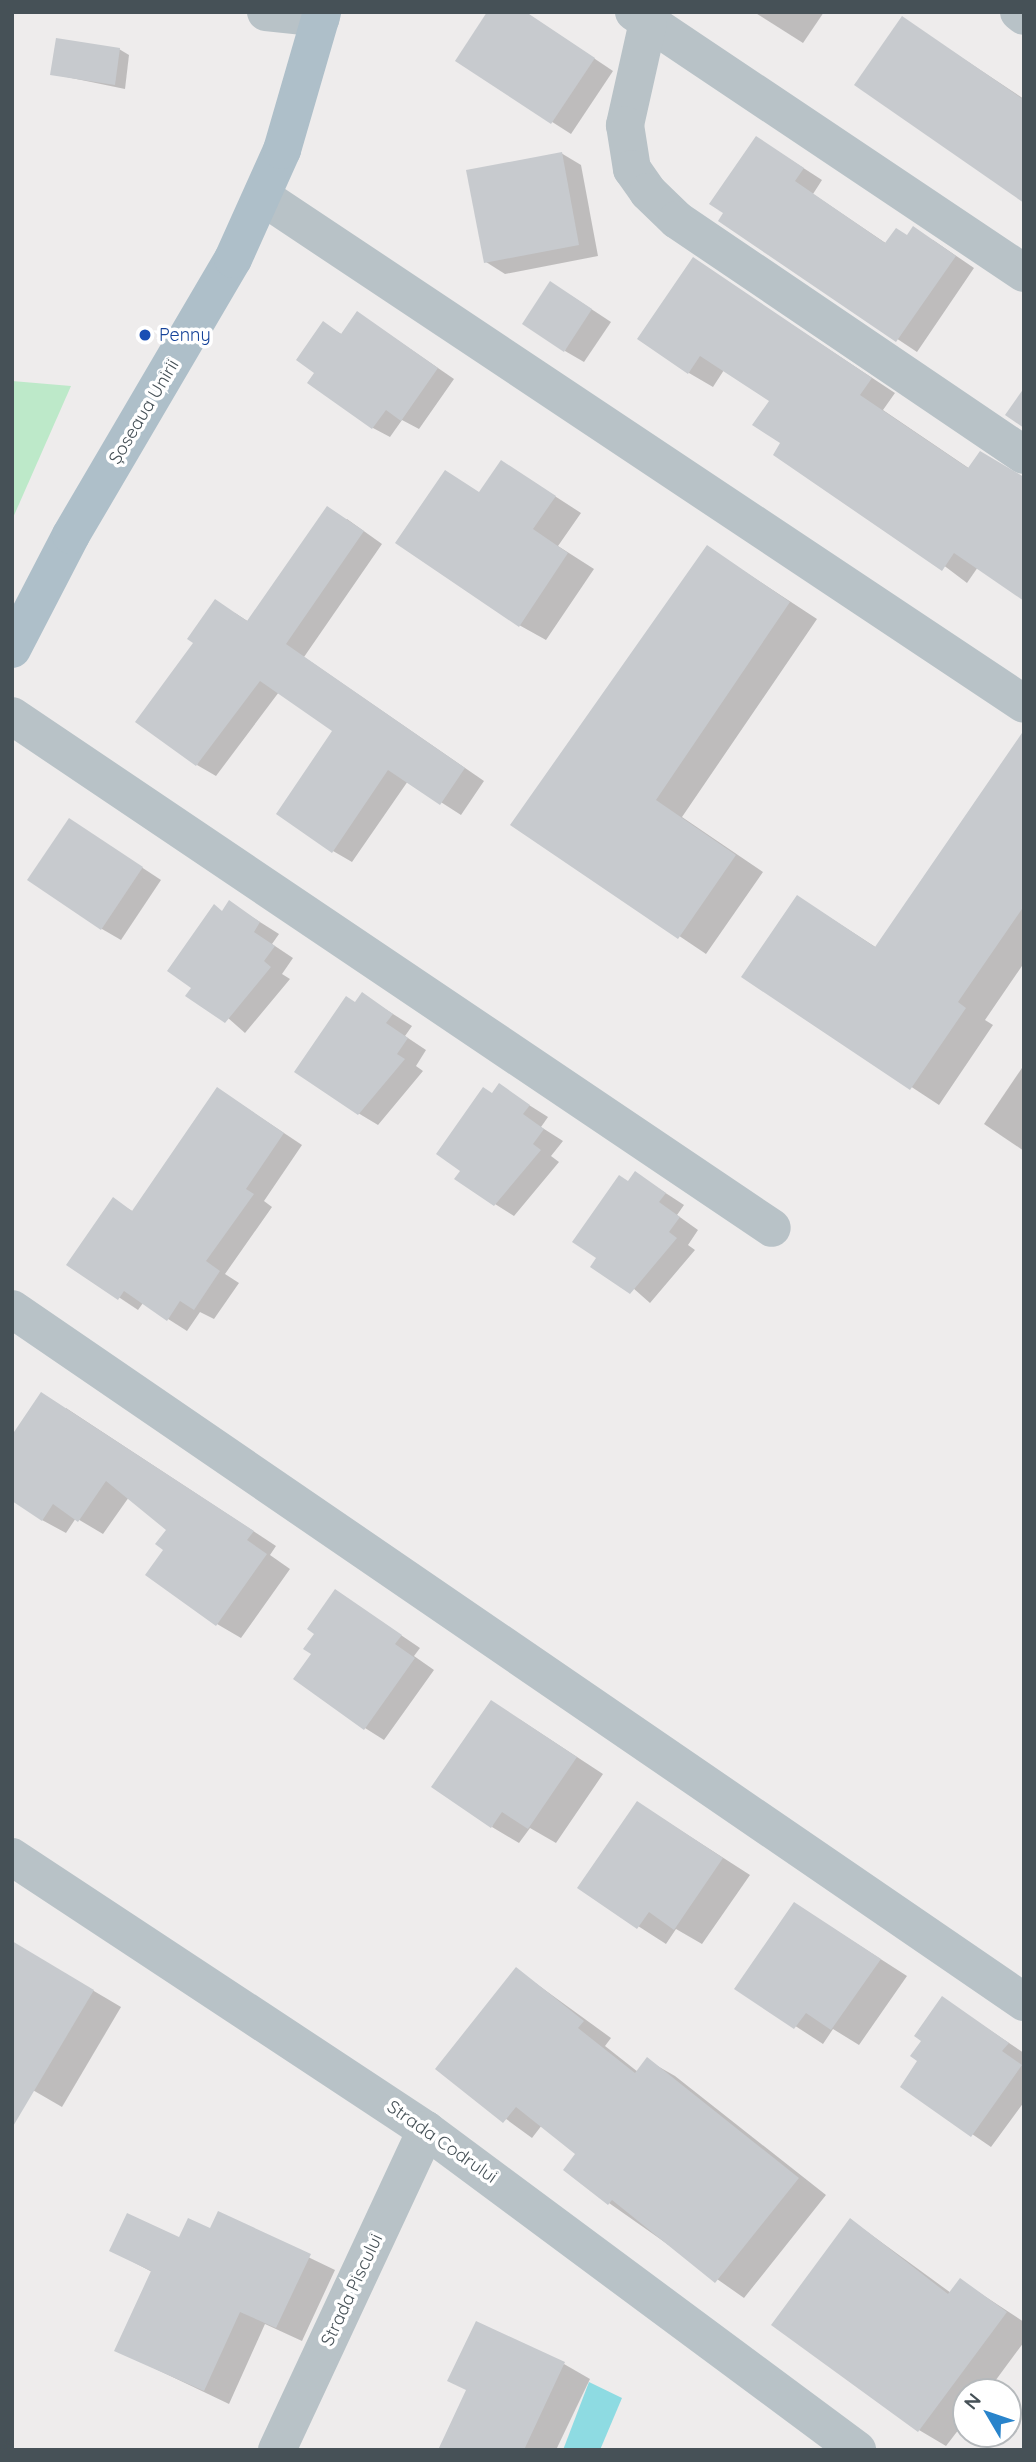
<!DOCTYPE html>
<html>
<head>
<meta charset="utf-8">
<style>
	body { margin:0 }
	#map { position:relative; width:1036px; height:2462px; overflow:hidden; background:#eeecec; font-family:Quicksand,sans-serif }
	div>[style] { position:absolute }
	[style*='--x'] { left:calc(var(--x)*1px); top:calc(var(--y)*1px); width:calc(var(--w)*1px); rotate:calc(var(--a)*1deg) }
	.green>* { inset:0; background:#bde9c9 }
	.water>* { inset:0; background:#8edbe2 }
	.shadow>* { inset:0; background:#0003 }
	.building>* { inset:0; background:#c7cace }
	.minor>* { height:38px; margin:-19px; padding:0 19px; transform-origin:19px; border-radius:19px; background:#b8c2c7 }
	.major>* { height:38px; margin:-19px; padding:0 19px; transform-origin:19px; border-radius:19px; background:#aebfc9 }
	.dots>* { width:19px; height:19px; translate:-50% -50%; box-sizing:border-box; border:4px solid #fff; border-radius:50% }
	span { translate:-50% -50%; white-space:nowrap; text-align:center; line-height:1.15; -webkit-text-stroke:7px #fff; paint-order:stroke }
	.transit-label { font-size:18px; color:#164399 }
	.left { translate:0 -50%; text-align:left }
	.street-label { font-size:18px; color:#465157 }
	.frame { position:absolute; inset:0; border:14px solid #465157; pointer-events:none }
	.north { position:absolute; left:952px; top:2378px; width:70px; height:70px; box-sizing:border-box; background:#fff; border:2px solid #b5b9bc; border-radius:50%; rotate:309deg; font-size:19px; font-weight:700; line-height:28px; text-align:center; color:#465157 }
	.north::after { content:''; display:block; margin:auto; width:24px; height:32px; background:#2984cb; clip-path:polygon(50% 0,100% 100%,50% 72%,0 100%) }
</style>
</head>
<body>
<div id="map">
	<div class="green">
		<div style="clip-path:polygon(12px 381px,71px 386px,12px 520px)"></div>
	</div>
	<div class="water">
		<div style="clip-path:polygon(589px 2382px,622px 2398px,600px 2450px,563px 2450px)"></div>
	</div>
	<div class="shadow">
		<div style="clip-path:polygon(525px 12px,613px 71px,571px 134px,457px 61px)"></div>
		<div style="clip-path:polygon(754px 12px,824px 12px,803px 43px)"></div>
		<div style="clip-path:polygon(902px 18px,1024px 99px,1024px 203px)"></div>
		<div style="clip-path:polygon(119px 49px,129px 55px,125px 89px,52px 74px)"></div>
		<div style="clip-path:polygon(757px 138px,822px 180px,813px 194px,887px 244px,908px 237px,933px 240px,974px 268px,917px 352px,720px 221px)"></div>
		<div style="clip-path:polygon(561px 153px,581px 165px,598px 256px,505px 274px,486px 262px)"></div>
		<div style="clip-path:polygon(694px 260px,895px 393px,883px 410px,970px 469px,978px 567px,967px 583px,782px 443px,771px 401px,724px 370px,713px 387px,689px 373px)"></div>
		<div style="clip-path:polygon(570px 295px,611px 322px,584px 362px,565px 351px)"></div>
		<div style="clip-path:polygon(358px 313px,454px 379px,419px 429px,402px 420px,390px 437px,373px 428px,324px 324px,343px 335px)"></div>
		<div style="clip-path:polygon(502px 462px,581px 513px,558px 546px,594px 569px,546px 640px,519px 625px,480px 493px)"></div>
		<div style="clip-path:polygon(347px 519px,382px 544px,304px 657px,484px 781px,461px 815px,408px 781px,352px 862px,333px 851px,335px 730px,279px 692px,216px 776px,197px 765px,235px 613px,249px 622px)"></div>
		<div style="clip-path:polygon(707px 547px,817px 619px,682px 817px,763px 872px,706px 954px,513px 824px)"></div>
		<div style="clip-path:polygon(1024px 757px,1024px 963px,985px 1020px,993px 1025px,939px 1105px,744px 977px,798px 897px,877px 948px)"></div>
		<div style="clip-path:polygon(70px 820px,161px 880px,121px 940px,102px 929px)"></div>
		<div style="clip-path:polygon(230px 903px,279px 934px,272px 944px,293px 958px,282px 974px,290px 979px,245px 1033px,193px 987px)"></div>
		<div style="clip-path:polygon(363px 995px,412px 1026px,405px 1036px,426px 1050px,416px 1066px,423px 1071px,378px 1125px,358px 1113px,356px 1004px)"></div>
		<div style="clip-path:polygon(1024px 1065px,1024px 1151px,984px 1124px)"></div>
		<div style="clip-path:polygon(499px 1086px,548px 1117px,541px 1127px,563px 1141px,551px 1156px,559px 1162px,514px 1216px,495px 1204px,493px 1095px)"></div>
		<div style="clip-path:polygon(218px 1089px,302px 1145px,264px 1201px,272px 1207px,225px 1274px,239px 1283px,214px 1319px,200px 1312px,187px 1331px,143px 1303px,138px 1310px,69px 1264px,113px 1200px,134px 1212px)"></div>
		<div style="clip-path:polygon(635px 1173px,684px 1205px,677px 1215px,698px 1230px,688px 1245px,695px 1250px,650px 1303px,599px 1258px)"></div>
		<div style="clip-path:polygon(66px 1408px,276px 1546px,270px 1555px,290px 1569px,241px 1638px,217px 1624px,165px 1550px,169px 1529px,129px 1497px,103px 1534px,76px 1518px,66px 1533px,42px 1520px)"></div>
		<div style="clip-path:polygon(336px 1591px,420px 1648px,414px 1656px,434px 1670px,384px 1740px,365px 1728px,314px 1653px)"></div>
		<div style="clip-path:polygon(519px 1719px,603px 1774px,556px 1843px,530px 1828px,519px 1843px,492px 1827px)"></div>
		<div style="clip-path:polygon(638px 1803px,750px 1875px,702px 1944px,676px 1929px,666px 1944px,579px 1888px)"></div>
		<div style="clip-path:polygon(795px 1904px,907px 1976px,859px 2045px,833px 2029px,823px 2044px,737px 1988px)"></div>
		<div style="clip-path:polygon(50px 1965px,121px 2007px,62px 2107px,12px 2078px)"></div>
		<div style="clip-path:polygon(516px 1969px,611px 2038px,605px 2046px,638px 2072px,647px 2060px,675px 2076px,826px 2195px,744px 2298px,609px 2203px,577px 2153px,542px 2125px,532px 2138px,438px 2069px)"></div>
		<div style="clip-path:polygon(942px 1998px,1024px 2053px,1024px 2102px,991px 2147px,902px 2086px,920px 2060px)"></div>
		<div style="clip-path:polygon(219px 2214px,335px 2270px,302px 2341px,265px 2324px,229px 2404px,116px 2350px,152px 2272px,111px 2250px,211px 2231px)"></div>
		<div style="clip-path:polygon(851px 2220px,951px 2293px,960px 2280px,1024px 2322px,1024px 2342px,987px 2392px,966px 2392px,966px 2420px,946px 2446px,919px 2430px)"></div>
		<div style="clip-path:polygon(564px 2364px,590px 2379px,556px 2450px,446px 2450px)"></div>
	</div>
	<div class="building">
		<div style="clip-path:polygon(487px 12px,526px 12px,595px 58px,551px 124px,455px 61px)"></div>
		<div style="clip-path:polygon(902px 16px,1024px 100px,1024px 203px,854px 85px)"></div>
		<div style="clip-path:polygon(56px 38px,120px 48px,115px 85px,50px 75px)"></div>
		<div style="clip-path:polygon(756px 136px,804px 168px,795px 181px,885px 243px,896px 228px,907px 235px,913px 226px,956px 256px,896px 342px,718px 221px,723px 213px,709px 204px)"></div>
		<div style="clip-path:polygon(562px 152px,579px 245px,484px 263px,466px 170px)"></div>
		<div style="clip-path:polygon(693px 257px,872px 378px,860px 395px,968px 468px,980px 451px,1024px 477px,1024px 601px,954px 553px,942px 571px,773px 455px,780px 443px,752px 425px,769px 401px,700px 356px,688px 374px,637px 339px)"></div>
		<div style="clip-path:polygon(550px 281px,592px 309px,564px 352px,522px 324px)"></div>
		<div style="clip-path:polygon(357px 311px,438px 368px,401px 421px,386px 410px,372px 429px,307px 383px,314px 373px,296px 360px,323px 321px,341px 334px)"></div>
		<div style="clip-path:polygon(1024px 388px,1024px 428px,1005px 415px)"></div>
		<div style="clip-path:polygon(501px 460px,556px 496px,533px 529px,568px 553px,519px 627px,395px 543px,445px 470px,479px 492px)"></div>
		<div style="clip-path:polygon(327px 506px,364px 531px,286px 644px,465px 768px,440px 805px,388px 770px,332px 853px,276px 814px,332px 731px,260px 681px,196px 766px,135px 722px,193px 643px,187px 639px,215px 599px,247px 621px)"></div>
		<div style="clip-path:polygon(707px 545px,790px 602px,656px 800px,736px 855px,678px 939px,510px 825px)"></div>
		<div style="clip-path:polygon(1024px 730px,1024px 906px,958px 1002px,966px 1008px,910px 1090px,741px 977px,797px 895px,875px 947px)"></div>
		<div style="clip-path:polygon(69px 818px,143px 867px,101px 930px,27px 880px)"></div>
		<div style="clip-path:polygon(229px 900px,260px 922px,254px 932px,275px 946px,264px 961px,271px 967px,225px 1023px,185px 996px,191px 988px,167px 971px,214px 904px,222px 911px)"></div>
		<div style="clip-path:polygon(362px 992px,393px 1014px,386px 1023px,408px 1038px,397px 1054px,405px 1059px,358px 1115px,294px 1072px,346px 996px,355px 1002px)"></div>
		<div style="clip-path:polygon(499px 1083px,530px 1105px,523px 1114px,544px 1129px,533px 1144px,541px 1150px,494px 1206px,454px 1179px,460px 1171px,436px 1154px,483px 1087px,492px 1093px)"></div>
		<div style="clip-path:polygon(217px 1087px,284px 1133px,246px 1189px,254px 1194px,206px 1261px,220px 1271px,194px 1310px,180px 1301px,167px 1321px,124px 1291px,118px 1300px,66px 1265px,113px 1197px,132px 1211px)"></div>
		<div style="clip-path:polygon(635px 1171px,666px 1193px,659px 1202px,680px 1217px,669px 1232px,677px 1238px,630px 1294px,590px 1267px,596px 1258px,572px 1242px,619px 1175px,628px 1181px)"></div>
		<div style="clip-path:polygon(41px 1392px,254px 1531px,247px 1540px,267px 1554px,216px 1626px,145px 1575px,163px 1550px,155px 1544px,166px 1530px,106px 1481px,78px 1522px,53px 1504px,42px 1521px,12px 1501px,12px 1435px)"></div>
		<div style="clip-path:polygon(335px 1589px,402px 1635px,395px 1644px,415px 1658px,364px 1730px,293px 1679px,311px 1654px,303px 1649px,314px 1634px,307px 1629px)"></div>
		<div style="clip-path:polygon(491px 1700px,577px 1757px,528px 1829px,502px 1812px,491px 1828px,431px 1787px)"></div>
		<div style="clip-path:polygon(637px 1801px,723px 1858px,674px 1930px,649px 1912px,637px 1929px,577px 1888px)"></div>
		<div style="clip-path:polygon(794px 1902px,881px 1959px,831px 2030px,806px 2013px,794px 2029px,734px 1989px)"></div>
		<div style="clip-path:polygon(12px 1941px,94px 1990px,12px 2128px)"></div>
		<div style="clip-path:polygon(516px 1967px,584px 2021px,578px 2028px,635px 2073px,647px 2057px,799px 2178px,715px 2283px,612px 2200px,608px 2205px,563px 2170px,575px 2154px,516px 2107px,503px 2123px,435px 2069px)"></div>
		<div style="clip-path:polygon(942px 1996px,1009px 2043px,1002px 2051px,1022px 2065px,971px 2137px,900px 2087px,917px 2061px,910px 2056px,921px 2041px,914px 2036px)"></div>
		<div style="clip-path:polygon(218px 2211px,311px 2254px,276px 2328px,240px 2312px,204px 2391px,114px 2351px,151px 2271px,109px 2251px,127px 2213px,179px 2237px,188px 2218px,210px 2228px)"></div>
		<div style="clip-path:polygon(850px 2218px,948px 2294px,960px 2278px,1007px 2312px,918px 2432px,771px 2325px)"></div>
		<div style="clip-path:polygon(476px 2321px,565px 2362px,524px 2450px,438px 2450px,466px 2390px,447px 2381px)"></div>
	</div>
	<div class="minor">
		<div style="--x:266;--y:12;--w:55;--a:6.2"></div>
		<div style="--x:634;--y:12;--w:469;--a:33.8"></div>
		<div style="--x:1019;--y:12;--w:6;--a:39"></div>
		<div style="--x:648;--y:22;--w:106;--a:102.6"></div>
		<div style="--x:625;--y:125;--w:45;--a:81"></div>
		<div style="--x:632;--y:169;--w:28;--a:55"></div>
		<div style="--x:648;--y:192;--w:40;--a:44"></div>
		<div style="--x:677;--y:220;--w:419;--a:34.1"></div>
		<div style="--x:263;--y:197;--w:914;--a:33.67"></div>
		<div style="--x:12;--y:716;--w:916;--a:33.97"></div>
		<div style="--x:12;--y:1309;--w:1227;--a:34.4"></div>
		<div style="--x:12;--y:1857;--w:496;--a:33.4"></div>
		<div style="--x:426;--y:2130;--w:537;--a:36.59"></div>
		<div style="--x:277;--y:2450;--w:353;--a:-65"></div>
	</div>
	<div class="major">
		<div style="--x:12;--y:649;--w:128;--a:-62.6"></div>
		<div style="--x:71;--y:535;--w:320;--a:-59.6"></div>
		<div style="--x:233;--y:259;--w:120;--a:-65.8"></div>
		<div style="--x:282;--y:150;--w:144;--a:-73.8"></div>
	</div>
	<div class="dots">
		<div style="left:145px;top:335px;background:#1a4fb4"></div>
	</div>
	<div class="transit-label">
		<span class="left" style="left:159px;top:335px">Penny</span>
	</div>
	<div class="street-label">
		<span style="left:144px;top:412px;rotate:-59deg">Șoseaua Unirii</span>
		<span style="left:442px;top:2142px;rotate:35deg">Strada Codrului</span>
		<span style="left:352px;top:2290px;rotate:-65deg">Strada Piscului</span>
	</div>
	<div class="frame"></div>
	<div class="north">N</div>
</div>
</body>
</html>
